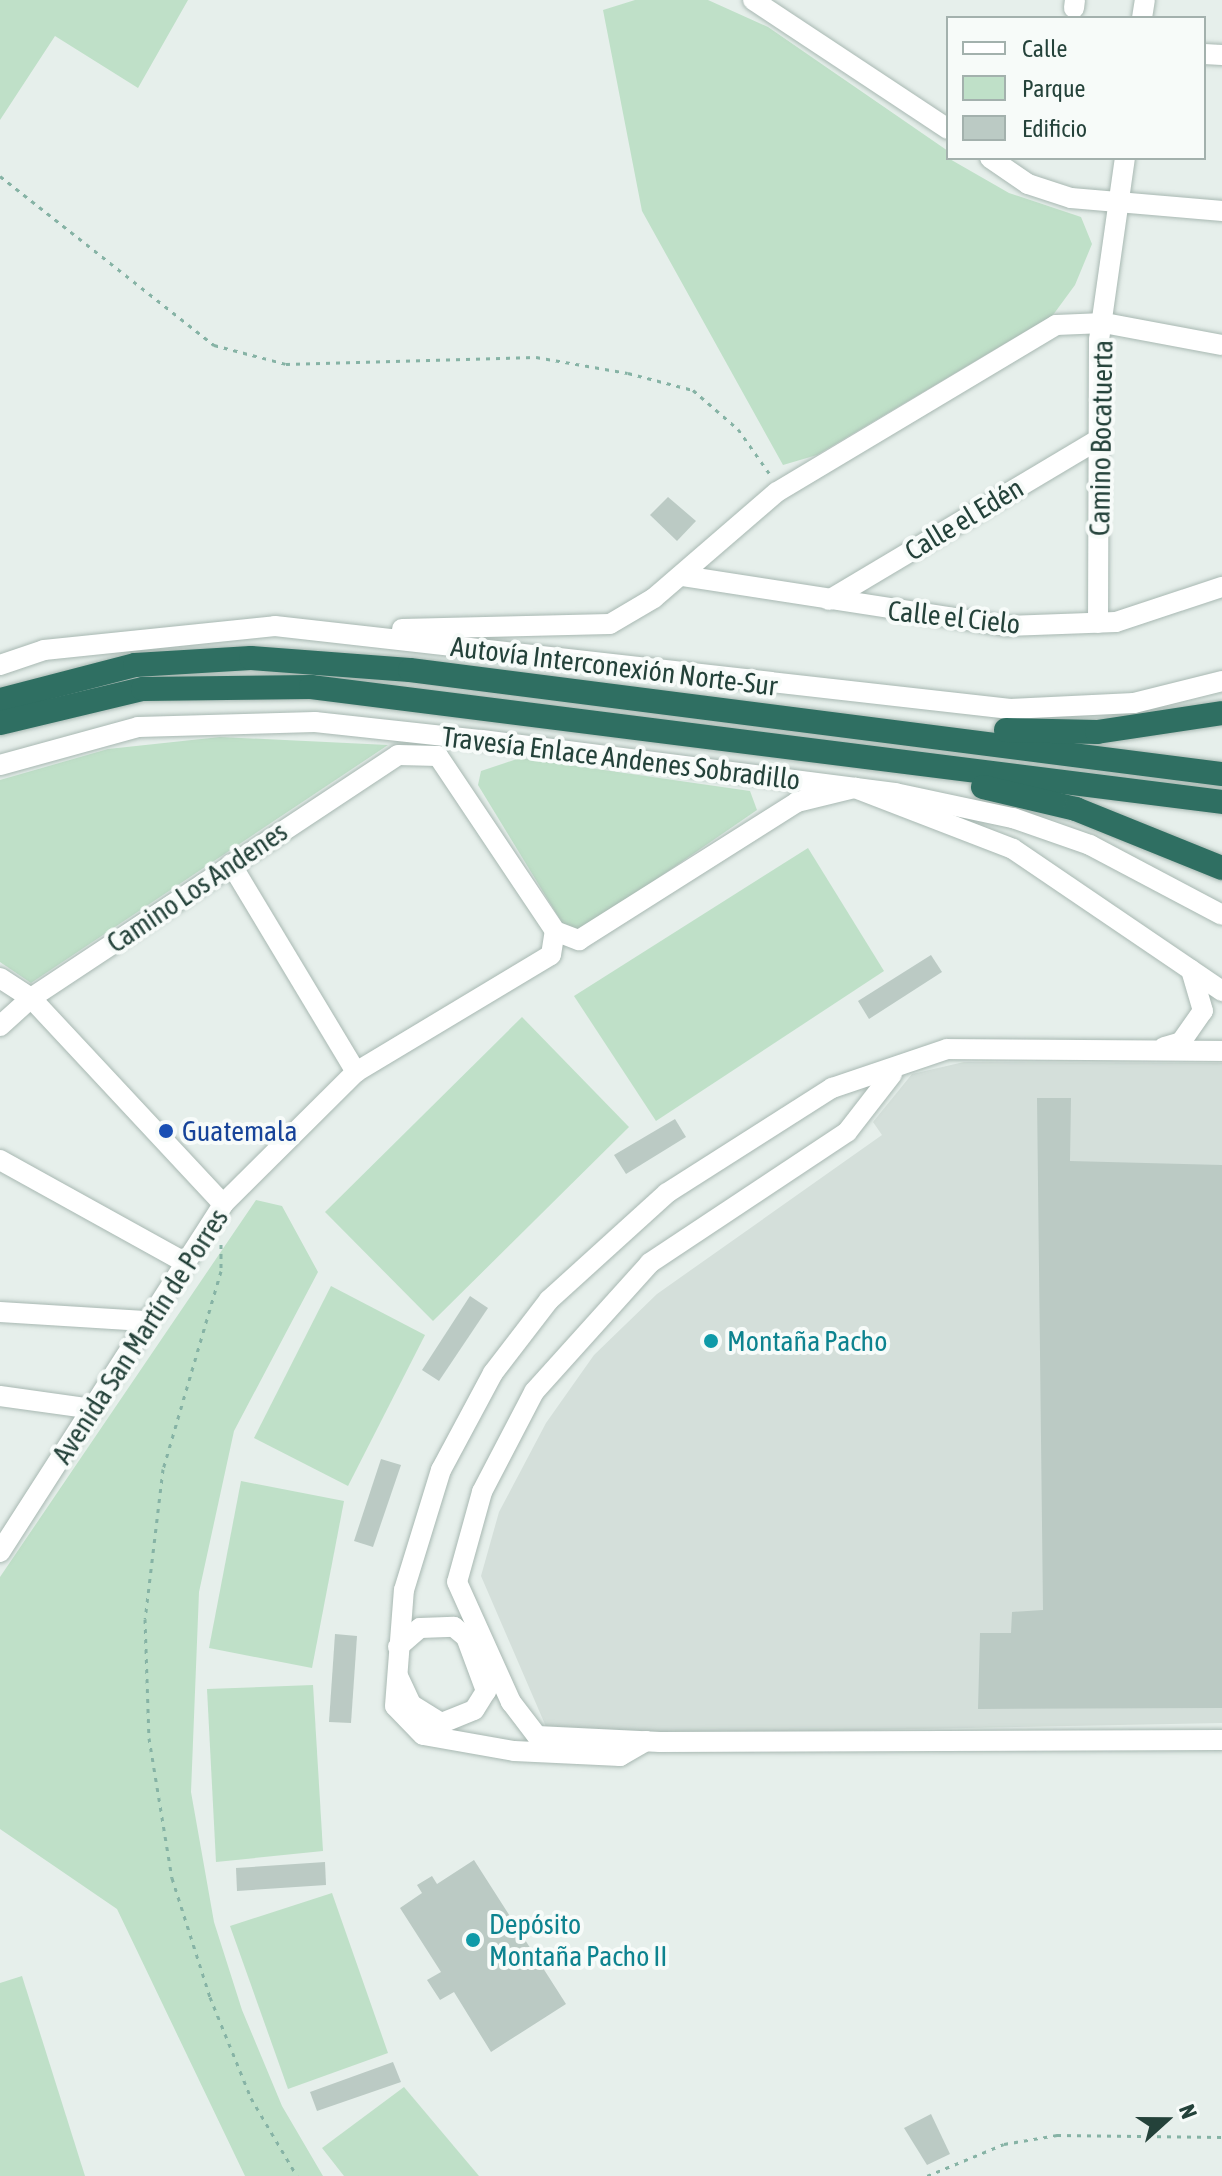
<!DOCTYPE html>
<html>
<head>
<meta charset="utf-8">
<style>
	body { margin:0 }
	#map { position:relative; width:1222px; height:2176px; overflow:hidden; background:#e6efeb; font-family:"Asap Condensed",sans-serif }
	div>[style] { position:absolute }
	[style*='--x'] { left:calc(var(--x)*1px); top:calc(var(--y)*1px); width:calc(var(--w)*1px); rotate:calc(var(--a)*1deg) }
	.built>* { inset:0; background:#d4dfda }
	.green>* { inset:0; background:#bfe0c8 }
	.building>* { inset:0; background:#bbcac4 }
	.path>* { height:3px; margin-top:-1.5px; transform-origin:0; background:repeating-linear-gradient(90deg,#86b3a5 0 4px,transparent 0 10px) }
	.roads { filter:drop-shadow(0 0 2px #a8b8b2) drop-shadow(0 0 2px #a8b8b2) }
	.minor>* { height:20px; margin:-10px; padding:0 10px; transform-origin:10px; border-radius:10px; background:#fff }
	.highway>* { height:24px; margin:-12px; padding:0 12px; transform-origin:12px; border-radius:12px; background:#2f6f62 }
	.dots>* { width:22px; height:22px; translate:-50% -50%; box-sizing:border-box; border:4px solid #f7fbf9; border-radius:50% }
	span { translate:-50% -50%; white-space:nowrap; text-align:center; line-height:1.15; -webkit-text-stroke:8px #f7fbf9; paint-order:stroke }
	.street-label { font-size:28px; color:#24423a }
	.transit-label { font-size:28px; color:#164399 }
	.left { translate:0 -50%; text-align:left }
	.culture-label { font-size:28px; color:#0d838f }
	.legend { position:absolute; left:946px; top:16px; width:260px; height:144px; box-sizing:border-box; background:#f7fbf9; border:2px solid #a3b1ad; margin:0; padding:10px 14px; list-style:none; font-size:24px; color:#24423a }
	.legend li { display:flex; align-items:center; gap:16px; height:40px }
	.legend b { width:40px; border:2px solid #a3b1ad }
	.north { position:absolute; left:1126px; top:2080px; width:80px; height:80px; -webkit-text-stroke:6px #f7fbf9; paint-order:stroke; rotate:69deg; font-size:22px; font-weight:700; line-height:32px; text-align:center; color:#24423a }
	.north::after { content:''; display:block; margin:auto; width:28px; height:36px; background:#24423a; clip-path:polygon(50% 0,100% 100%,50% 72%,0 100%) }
</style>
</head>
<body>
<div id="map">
	<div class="built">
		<div style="clip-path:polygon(964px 1062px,1222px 1063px,1222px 1723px,550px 1736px,481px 1576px,499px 1512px,546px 1423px,594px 1355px,657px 1294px,882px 1135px,873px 1122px,912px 1074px)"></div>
	</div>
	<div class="green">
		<div style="clip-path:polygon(0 0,188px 0,138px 88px,55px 36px,0 120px)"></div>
		<div style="clip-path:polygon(635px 0,708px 0,768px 27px,948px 151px,948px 158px,1009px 193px,1081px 217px,1092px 244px,1075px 285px,1053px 315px,817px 455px,783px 465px,642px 211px,603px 10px)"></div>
		<div style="clip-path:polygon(220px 737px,388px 745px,31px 983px,0 962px,0 780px,108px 749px)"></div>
		<div style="clip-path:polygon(520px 758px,750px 791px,757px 810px,581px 931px,564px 926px,478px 785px,481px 771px)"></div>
		<div style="clip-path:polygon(808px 848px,884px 971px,656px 1121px,574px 996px)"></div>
		<div style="clip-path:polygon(522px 1017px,629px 1127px,433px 1321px,325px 1212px)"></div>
		<div style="clip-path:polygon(256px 1200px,282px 1206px,318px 1272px,234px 1431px,199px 1592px,191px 1792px,214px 1922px,242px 2010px,282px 2106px,323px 2176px,245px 2176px,117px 1909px,0 1829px,0 1577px)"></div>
		<div style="clip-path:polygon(331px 1286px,425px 1335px,348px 1486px,254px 1438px)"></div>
		<div style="clip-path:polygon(241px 1481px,344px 1501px,312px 1668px,209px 1648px)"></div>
		<div style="clip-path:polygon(313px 1685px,323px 1851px,216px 1862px,207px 1689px)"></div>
		<div style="clip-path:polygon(332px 1893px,388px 2053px,288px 2089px,230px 1926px)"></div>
		<div style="clip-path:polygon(22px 1976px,85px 2176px,0 2176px,0 1983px)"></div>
		<div style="clip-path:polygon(404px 2087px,479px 2176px,344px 2176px,322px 2148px)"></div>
	</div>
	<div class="building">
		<div style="clip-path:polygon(668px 497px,696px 521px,677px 541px,650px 515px)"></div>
		<div style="clip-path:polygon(931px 955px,942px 972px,869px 1019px,858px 1001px)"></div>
		<div style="clip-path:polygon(1037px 1098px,1071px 1098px,1070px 1161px,1222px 1165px,1222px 1708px,978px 1709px,980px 1633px,1011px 1633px,1012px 1612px,1043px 1610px)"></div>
		<div style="clip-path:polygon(675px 1119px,686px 1137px,626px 1174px,614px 1155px)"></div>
		<div style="clip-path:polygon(470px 1296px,488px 1308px,439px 1381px,422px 1370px)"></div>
		<div style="clip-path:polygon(381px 1459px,401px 1465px,373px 1547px,354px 1541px)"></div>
		<div style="clip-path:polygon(335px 1634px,357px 1636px,351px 1723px,329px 1722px)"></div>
		<div style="clip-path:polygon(474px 1860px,566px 2004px,491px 2052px,454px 1992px,440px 2000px,427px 1980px,441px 1972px,400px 1908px,422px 1893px,417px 1885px,432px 1876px,437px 1884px)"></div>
		<div style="clip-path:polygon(325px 1862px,326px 1885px,237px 1891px,236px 1868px)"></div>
		<div style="clip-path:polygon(393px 2062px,401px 2082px,317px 2111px,310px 2092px)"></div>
		<div style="clip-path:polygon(931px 2114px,950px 2154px,927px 2165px,904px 2128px)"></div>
	</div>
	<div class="path">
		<div style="--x:0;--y:176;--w:273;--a:38.3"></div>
		<div style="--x:214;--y:345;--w:74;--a:14.8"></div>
		<div style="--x:286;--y:364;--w:250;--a:-1.6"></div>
		<div style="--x:536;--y:357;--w:93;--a:9.9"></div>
		<div style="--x:628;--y:373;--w:67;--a:14.7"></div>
		<div style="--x:693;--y:390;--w:60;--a:40.9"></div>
		<div style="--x:738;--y:429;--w:54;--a:54.8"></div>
		<div style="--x:221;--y:1244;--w:27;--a:90"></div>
		<div style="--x:221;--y:1271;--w:206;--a:106.3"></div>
		<div style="--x:163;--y:1469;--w:151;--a:96.8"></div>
		<div style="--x:145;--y:1619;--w:119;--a:88.1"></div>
		<div style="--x:149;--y:1738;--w:142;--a:80.7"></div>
		<div style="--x:172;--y:1878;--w:125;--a:72.3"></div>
		<div style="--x:210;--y:1997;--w:109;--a:67.9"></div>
		<div style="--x:251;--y:2098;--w:91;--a:59.5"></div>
		<div style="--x:927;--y:2176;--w:83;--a:-22.6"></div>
		<div style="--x:1004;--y:2144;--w:54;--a:-9.6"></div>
		<div style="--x:1057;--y:2135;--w:165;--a:0.7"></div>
	</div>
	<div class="roads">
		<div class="minor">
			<div style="--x:753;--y:0;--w:234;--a:33.5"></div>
			<div style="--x:1074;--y:8;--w:8;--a:-83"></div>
			<div style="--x:1142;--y:18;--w:18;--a:-81"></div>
			<div style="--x:1204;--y:54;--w:18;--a:3"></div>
			<div style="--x:990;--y:158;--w:46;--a:34.4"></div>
			<div style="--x:1028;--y:184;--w:45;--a:18"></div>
			<div style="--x:1071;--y:198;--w:152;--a:4.9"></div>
			<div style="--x:683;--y:576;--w:328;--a:8.8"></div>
			<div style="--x:1007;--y:626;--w:109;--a:-2.1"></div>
			<div style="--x:1116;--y:622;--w:112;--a:-18.3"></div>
			<div style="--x:829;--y:600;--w:314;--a:-30.8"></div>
			<div style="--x:1098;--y:623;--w:283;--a:-89.8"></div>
			<div style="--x:1099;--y:340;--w:184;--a:-81.9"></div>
			<div style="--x:402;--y:629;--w:208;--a:-1.4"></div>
			<div style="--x:610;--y:624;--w:51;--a:-30.6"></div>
			<div style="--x:654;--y:598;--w:162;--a:-40.8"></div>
			<div style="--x:777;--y:492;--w:325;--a:-30.9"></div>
			<div style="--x:1056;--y:325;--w:48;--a:-2.4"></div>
			<div style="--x:1104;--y:323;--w:120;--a:10.6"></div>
			<div style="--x:0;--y:665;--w:46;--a:-18.8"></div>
			<div style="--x:44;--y:650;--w:232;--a:-5.9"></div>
			<div style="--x:275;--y:626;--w:740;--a:6.44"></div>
			<div style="--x:1010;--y:709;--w:124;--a:-2.8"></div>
			<div style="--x:1134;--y:703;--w:91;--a:-14"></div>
			<div style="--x:0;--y:765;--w:143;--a:-15.4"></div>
			<div style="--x:138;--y:727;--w:177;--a:-1.6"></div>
			<div style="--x:315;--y:722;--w:168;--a:6.2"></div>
			<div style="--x:482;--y:740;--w:416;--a:7.3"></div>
			<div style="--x:895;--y:793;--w:121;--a:12"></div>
			<div style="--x:1013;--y:818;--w:82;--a:19.3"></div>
			<div style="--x:1090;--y:845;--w:149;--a:27.9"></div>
			<div style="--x:231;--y:864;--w:243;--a:59"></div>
			<div style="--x:0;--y:978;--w:37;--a:33"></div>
			<div style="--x:31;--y:998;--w:282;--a:47"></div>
			<div style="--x:0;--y:1026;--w:42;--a:-42.1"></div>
			<div style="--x:31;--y:998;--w:440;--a:-33.5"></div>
			<div style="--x:398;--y:755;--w:40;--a:1.4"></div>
			<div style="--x:438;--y:756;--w:211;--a:56.2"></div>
			<div style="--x:555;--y:931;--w:26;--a:21"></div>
			<div style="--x:579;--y:940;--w:258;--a:-32.3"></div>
			<div style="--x:797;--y:802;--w:60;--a:-13.6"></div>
			<div style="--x:855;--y:788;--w:169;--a:21.1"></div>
			<div style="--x:1013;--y:849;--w:253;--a:34.2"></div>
			<div style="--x:1164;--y:1047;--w:18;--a:-16"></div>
			<div style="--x:1181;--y:1042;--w:38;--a:-55"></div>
			<div style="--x:1203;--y:1011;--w:43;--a:-106.3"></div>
			<div style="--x:892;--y:1074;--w:73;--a:127.8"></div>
			<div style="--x:847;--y:1132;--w:237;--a:146.4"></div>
			<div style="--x:650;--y:1263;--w:173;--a:132"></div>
			<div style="--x:534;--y:1392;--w:113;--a:117.5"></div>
			<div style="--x:482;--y:1492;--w:93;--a:105.5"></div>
			<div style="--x:457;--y:1582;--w:132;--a:65.8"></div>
			<div style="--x:511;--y:1702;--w:43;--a:52.6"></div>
			<div style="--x:537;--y:1736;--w:123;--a:2.8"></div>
			<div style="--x:660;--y:1742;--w:562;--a:-0.2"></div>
			<div style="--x:0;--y:1160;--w:208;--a:29"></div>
			<div style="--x:0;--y:1312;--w:145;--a:3.6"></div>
			<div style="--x:0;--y:1396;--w:95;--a:7.9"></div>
			<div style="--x:0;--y:1552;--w:413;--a:-57.3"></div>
			<div style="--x:223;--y:1204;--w:187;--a:-44.8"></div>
			<div style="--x:356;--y:1072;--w:227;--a:-31"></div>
			<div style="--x:551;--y:955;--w:24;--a:-81"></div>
			<div style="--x:398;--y:1647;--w:29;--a:-41"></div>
			<div style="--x:420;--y:1628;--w:34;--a:-2"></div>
			<div style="--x:454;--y:1627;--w:16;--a:40"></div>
			<div style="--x:466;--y:1637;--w:58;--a:69.7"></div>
			<div style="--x:486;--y:1691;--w:22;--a:122"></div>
			<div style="--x:474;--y:1710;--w:35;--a:158"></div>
			<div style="--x:441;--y:1723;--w:36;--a:-148"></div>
			<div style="--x:411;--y:1704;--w:31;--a:-115"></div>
			<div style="--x:646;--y:1741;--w:30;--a:150"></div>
			<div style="--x:620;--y:1756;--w:106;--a:-177.3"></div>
			<div style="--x:514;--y:1751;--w:92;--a:-170"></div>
			<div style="--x:423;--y:1735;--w:40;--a:-134"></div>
			<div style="--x:395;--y:1706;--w:116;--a:-85.6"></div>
			<div style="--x:404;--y:1590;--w:126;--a:-72.9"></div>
			<div style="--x:441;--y:1470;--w:110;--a:-61.8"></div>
			<div style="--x:493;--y:1373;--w:92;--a:-52.5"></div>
			<div style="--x:549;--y:1300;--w:159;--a:-42.2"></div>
			<div style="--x:667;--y:1193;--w:196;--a:-32.5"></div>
			<div style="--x:832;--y:1088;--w:121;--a:-18.7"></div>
			<div style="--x:947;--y:1049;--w:275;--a:0.4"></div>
		</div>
		<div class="highway">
			<div style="--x:0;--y:700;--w:139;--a:-14.5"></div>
			<div style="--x:135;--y:665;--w:116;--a:-3.5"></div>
			<div style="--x:251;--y:658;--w:159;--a:4.3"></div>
			<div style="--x:410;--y:670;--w:819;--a:7.3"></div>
			<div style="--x:0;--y:723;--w:147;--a:-13.4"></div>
			<div style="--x:143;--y:689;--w:168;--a:-0.7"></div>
			<div style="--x:311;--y:687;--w:918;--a:7.19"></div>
			<div style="--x:1006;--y:730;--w:91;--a:1.3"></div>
			<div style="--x:1097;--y:732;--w:126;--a:-8.6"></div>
			<div style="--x:983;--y:787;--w:96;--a:13.3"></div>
			<div style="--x:1076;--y:809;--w:157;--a:22"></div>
		</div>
	</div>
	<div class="dots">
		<div style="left:166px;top:1131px;background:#1a4fb4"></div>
		<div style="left:711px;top:1341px;background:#0f9aa8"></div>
		<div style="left:473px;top:1940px;background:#0f9aa8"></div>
	</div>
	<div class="street-label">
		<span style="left:1101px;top:438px;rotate:-89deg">Camino Bocatuerta</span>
		<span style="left:964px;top:519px;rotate:-31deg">Calle el Edén</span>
		<span style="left:954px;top:617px;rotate:6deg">Calle el Cielo</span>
		<span style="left:614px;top:666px;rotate:7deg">Autovía Interconexión Norte-Sur</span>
		<span style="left:621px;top:758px;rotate:7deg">Travesía Enlace Andenes Sobradillo</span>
		<span style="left:197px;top:887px;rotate:-34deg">Camino Los Andenes</span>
		<span style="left:140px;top:1336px;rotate:-57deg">Avenida San Martín de Porres</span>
	</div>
	<div class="transit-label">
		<span class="left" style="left:182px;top:1131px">Guatemala</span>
	</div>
	<div class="culture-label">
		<span class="left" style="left:727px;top:1341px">Montaña Pacho</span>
		<span class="left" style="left:489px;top:1940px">Depósito<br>Montaña Pacho II</span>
	</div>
	<ul class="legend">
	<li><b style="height:10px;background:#fff"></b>Calle</li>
	<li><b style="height:22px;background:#bfe0c8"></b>Parque</li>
	<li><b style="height:22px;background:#bbcac4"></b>Edificio</li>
	</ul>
	<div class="north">N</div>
</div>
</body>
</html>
